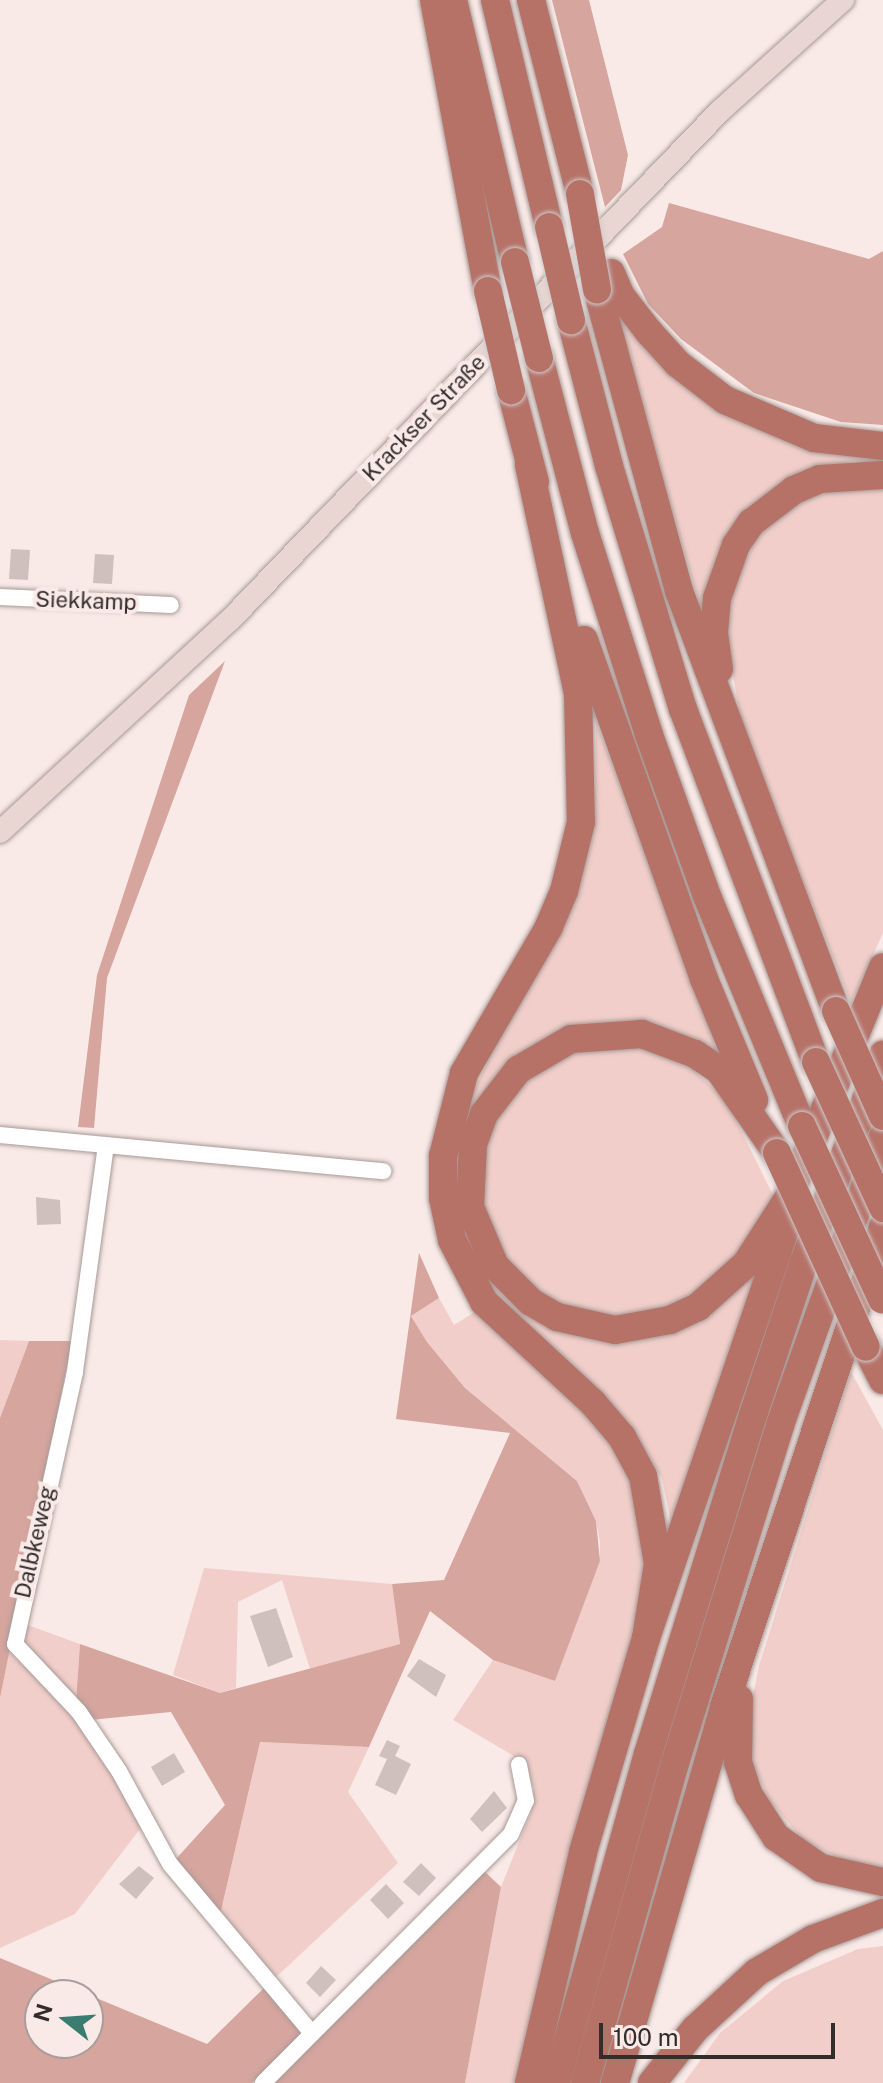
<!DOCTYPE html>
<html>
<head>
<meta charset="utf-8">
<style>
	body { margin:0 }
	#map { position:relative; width:883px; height:2083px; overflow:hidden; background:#f9eae7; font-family:"Public Sans",sans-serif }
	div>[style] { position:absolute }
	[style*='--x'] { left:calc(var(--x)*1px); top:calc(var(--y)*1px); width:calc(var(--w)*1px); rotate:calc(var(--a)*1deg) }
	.green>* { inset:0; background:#f1cec9 }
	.forest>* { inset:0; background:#d5a59e }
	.building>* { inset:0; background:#cfc0be }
	.roads { filter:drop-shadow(0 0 2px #a79996) drop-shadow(0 0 2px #a79996) }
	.street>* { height:16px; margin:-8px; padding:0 8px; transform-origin:8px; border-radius:8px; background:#fff }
	.secondary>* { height:22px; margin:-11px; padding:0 11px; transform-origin:11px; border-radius:11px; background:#e9d5d2 }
	.highway>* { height:28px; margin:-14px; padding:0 14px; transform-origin:14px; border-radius:14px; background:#b77268 }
	.bridges { filter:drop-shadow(0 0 2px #cecccc) drop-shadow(0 0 2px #cecccc) }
	.highway-bridge>* { height:28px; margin:-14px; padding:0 14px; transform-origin:14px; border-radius:14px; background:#b77268 }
	span { translate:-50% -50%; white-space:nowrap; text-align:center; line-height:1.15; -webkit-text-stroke:8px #f9eae7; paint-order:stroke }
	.street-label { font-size:22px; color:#322c2b }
	.north { position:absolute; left:24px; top:1979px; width:80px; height:80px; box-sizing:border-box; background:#f9eae7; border:2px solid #a99e9c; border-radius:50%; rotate:287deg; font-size:22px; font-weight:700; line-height:32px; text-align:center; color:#322c2b }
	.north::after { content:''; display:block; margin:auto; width:28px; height:36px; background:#3a7d70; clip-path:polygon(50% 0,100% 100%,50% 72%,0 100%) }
	.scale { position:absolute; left:599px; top:2023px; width:236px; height:36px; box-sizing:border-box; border:4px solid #322c2b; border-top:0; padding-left:10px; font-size:24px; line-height:28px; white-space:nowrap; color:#322c2b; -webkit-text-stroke:6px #f9eae7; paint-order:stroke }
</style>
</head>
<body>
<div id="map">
	<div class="green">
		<div style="clip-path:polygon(612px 302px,696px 393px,883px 457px,883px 465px,855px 461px,801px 471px,762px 497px,732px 529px,713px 569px,704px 620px)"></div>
		<div style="clip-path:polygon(823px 486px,883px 487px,883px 933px,851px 1003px,741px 723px,726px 632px,729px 594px,762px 528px)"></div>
		<div style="clip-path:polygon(596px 721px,720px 1059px,635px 1022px,570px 1028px,458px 1145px,473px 1093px,585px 858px,595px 803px)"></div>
		<div style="clip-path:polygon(636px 1045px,692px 1069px,726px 1100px,775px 1199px,766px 1219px,712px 1283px,678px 1304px,640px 1316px,606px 1316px,562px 1305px,534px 1290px,506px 1260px,486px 1224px,479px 1189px,481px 1158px,493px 1121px,512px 1089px,569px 1046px)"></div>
		<div style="clip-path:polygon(463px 1216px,506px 1294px,630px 1339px,762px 1259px,672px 1528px,662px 1479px,635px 1432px,597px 1388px,477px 1278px,462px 1241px)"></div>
		<div style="clip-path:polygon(439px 1298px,454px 1325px,478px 1310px,528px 1362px,597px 1419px,626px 1464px,648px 1571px,520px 2083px,465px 2083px,501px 1887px,532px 1810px,534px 1787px,519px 1759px,453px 1720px,493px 1660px,555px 1681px,600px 1561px,600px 1542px,596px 1521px,577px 1481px,465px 1388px,427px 1342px,411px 1316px)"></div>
		<div style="clip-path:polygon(0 1340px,29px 1341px,0 1418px)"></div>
		<div style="clip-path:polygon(851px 1372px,883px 1430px,883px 1868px,839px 1858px,803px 1840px,770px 1801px,751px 1761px,748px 1720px,759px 1666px)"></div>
		<div style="clip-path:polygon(204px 1568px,392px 1584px,400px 1644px,310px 1669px,282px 1580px,238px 1602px,236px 1688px,220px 1693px,173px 1675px)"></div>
		<div style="clip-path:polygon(22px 1623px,80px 1644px,76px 1700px,20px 1643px)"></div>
		<div style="clip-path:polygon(9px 1652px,68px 1709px,114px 1772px,143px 1825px,75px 1914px,0 1948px,0 1698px)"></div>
		<div style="clip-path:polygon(260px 1742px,369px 1747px,348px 1792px,398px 1863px,273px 1980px,220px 1915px)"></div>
		<div style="clip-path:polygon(883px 1946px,883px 2083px,684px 2083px,720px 2033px,783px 1981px,858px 1949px)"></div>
	</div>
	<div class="forest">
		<div style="clip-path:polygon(552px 0,589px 0,628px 155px,621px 190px,605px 207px)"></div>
		<div style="clip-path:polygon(669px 203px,869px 259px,883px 251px,883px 425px,841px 422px,754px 393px,681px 339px,648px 304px,623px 254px,662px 227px)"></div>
		<div style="clip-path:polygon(225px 661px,107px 978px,94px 1128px,78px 1127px,97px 975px,189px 695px)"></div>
		<div style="clip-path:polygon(419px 1253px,439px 1298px,411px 1316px,427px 1342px,465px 1388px,577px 1481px,596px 1521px,600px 1561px,555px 1681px,493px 1660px,430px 1611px,369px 1747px,260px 1742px,220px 1915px,175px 1860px,225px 1805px,171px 1712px,90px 1720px,76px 1701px,80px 1644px,220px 1693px,400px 1644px,392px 1584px,444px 1580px,510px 1433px,396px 1419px)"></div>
		<div style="clip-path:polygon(29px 1341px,72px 1341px,0 1698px,0 1418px)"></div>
		<div style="clip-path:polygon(483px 1870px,501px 1887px,465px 2083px,274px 2083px)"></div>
		<div style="clip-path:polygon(evenodd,0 1958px,207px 2044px,265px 1987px,303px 2032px,252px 2083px,0 2083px,0 1958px,40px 1995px,88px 1995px,88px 2043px,40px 2043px,40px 1995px)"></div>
	</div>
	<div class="building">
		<div style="clip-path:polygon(11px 549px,30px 550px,28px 580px,9px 579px)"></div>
		<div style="clip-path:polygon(95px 554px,114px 555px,112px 584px,93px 583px)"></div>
		<div style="clip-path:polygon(36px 1197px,60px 1200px,61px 1224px,37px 1225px)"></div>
		<div style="clip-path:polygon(276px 1608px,293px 1657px,268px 1667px,250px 1616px)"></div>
		<div style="clip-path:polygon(419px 1659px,446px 1675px,436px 1697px,407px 1676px)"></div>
		<div style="clip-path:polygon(387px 1740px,400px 1746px,395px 1756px,411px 1764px,396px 1795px,375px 1785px,387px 1759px,379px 1756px)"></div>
		<div style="clip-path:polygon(174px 1753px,185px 1772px,162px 1786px,151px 1767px)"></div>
		<div style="clip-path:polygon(494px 1791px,507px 1808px,482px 1832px,470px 1819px)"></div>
		<div style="clip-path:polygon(421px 1863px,436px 1878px,419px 1896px,403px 1882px)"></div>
		<div style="clip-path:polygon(139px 1866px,154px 1878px,136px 1899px,119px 1884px)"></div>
		<div style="clip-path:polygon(386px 1884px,404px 1903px,388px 1919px,370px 1900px)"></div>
		<div style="clip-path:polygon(321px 1966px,336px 1980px,320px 1997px,306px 1983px)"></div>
	</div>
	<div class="roads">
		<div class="street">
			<div style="--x:0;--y:597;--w:171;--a:2.7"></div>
			<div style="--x:0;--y:1135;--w:385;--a:5.4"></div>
			<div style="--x:106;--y:1145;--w:229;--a:97.8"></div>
			<div style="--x:75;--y:1372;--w:279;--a:102.4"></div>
			<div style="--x:15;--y:1644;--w:93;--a:46.7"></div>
			<div style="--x:79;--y:1712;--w:71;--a:55.9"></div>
			<div style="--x:119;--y:1771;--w:106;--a:61.3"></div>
			<div style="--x:170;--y:1864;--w:221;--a:50"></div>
			<div style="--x:263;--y:2083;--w:351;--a:-45.1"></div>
			<div style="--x:511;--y:1834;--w:36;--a:-66"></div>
			<div style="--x:526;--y:1801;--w:37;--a:-101"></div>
		</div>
		<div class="secondary">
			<div style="--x:0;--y:832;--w:313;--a:-42.7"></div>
			<div style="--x:230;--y:620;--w:707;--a:-46.09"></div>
			<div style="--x:720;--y:111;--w:166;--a:-42.1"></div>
		</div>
		<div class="highway">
			<div style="--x:434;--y:0;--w:296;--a:79.5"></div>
			<div style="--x:453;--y:0;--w:269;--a:76.7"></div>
			<div style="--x:495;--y:0;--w:233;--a:76.6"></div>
			<div style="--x:531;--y:0;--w:200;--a:75.8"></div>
			<div style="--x:611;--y:273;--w:25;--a:67"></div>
			<div style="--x:621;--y:296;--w:46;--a:52.1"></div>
			<div style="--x:649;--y:332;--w:43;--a:47.8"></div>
			<div style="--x:678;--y:364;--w:59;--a:37.5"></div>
			<div style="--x:725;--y:400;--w:97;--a:23.1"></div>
			<div style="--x:814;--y:438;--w:69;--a:6.6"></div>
			<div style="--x:597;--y:289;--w:313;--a:74.8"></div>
			<div style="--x:679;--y:591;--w:448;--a:69.5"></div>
			<div style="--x:571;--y:320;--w:151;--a:75.4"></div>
			<div style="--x:609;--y:466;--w:254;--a:73.1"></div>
			<div style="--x:683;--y:709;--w:377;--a:69.4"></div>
			<div style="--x:539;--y:358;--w:181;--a:75.3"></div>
			<div style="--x:585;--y:533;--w:212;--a:72.4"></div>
			<div style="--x:649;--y:735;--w:171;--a:70.2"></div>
			<div style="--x:707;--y:896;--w:249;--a:67.6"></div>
			<div style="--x:511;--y:390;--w:95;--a:75.4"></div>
			<div style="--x:529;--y:465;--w:233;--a:77.9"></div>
			<div style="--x:578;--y:693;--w:129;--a:88.7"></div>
			<div style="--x:581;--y:822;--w:71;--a:103.8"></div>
			<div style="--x:564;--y:891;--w:39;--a:113"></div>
			<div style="--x:549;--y:927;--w:169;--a:120.2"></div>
			<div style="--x:464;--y:1073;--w:86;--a:104.2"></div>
			<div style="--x:443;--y:1156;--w:42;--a:90"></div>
			<div style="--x:443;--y:1198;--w:43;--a:77.9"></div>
			<div style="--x:452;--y:1240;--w:70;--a:62.7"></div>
			<div style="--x:484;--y:1302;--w:149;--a:42.8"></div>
			<div style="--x:593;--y:1403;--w:45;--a:49.5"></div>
			<div style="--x:622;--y:1437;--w:44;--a:61.7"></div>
			<div style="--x:643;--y:1476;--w:89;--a:80.3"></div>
			<div style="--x:658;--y:1564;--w:75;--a:99.2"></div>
			<div style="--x:584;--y:640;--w:360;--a:70.5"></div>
			<div style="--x:704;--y:979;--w:131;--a:67.5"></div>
			<div style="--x:719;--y:669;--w:37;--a:-98"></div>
			<div style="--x:714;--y:632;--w:34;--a:-85"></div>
			<div style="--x:717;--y:598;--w:56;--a:-70.3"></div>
			<div style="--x:736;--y:545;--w:27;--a:-56"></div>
			<div style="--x:751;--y:523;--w:54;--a:-37.5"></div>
			<div style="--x:794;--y:490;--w:28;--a:-23"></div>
			<div style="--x:820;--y:479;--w:63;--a:-3.6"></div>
			<div style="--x:777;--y:1153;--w:101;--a:-124.9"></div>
			<div style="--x:719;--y:1070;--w:29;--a:-146"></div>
			<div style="--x:695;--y:1054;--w:57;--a:-159.3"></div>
			<div style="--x:642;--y:1034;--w:71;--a:176"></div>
			<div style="--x:571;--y:1039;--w:61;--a:149.7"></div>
			<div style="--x:518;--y:1070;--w:56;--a:127.7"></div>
			<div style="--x:484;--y:1114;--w:33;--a:110"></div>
			<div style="--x:473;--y:1145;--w:62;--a:92.8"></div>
			<div style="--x:470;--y:1207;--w:64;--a:67"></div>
			<div style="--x:495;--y:1266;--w:51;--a:45"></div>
			<div style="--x:531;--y:1302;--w:30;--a:30"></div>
			<div style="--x:557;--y:1317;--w:59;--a:12.6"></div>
			<div style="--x:615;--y:1330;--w:56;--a:-10.3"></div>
			<div style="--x:670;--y:1320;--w:31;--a:-25"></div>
			<div style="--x:698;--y:1307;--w:64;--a:-41.9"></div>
			<div style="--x:746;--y:1264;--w:80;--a:-57.3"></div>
			<div style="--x:789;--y:1197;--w:248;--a:-67.8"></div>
			<div style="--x:866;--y:1347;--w:37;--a:63"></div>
			<div style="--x:739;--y:1699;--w:63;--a:90.9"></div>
			<div style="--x:738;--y:1762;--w:35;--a:72"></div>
			<div style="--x:749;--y:1795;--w:50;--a:57.3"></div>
			<div style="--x:776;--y:1837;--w:55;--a:34.6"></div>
			<div style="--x:821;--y:1868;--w:64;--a:12.7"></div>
			<div style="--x:529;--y:2083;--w:237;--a:-76.8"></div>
			<div style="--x:583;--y:1852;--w:223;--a:-73.6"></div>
			<div style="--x:646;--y:1638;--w:440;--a:-71.2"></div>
			<div style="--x:556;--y:2083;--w:342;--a:-74.4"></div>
			<div style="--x:648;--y:1754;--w:355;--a:-72.8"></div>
			<div style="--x:753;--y:1415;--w:161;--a:-71.6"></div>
			<div style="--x:804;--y:1262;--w:222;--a:-69.1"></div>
			<div style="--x:585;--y:2083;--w:332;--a:-74.3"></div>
			<div style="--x:675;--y:1763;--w:354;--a:-72.7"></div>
			<div style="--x:780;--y:1425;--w:307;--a:-70.4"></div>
			<div style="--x:615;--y:2083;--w:391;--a:-73.8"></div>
			<div style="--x:724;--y:1707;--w:506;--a:-71.67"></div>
			<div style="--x:652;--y:2083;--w:69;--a:-51.5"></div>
			<div style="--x:695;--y:2029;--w:84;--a:-42.6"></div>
			<div style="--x:757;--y:1972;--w:65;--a:-30.5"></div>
			<div style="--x:813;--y:1939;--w:75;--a:-20.4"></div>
		</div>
	</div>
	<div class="bridges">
		<div class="highway-bridge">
			<div style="--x:580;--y:194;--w:97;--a:79.9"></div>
			<div style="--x:549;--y:227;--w:96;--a:76.7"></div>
			<div style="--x:515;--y:262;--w:99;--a:76"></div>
			<div style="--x:488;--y:291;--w:102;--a:76.9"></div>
			<div style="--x:836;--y:1011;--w:115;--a:65.9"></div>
			<div style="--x:816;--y:1062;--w:161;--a:65.3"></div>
			<div style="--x:802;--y:1126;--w:191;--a:65.2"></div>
			<div style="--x:777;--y:1153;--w:213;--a:65.4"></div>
		</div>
	</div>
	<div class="street-label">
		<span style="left:424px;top:418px;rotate:-46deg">Krackser Straße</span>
		<span style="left:86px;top:601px;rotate:2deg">Siekkamp</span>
		<span style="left:35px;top:1542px;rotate:-77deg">Dalbkeweg</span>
	</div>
	<div class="north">N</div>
	<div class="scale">100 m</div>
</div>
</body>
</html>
